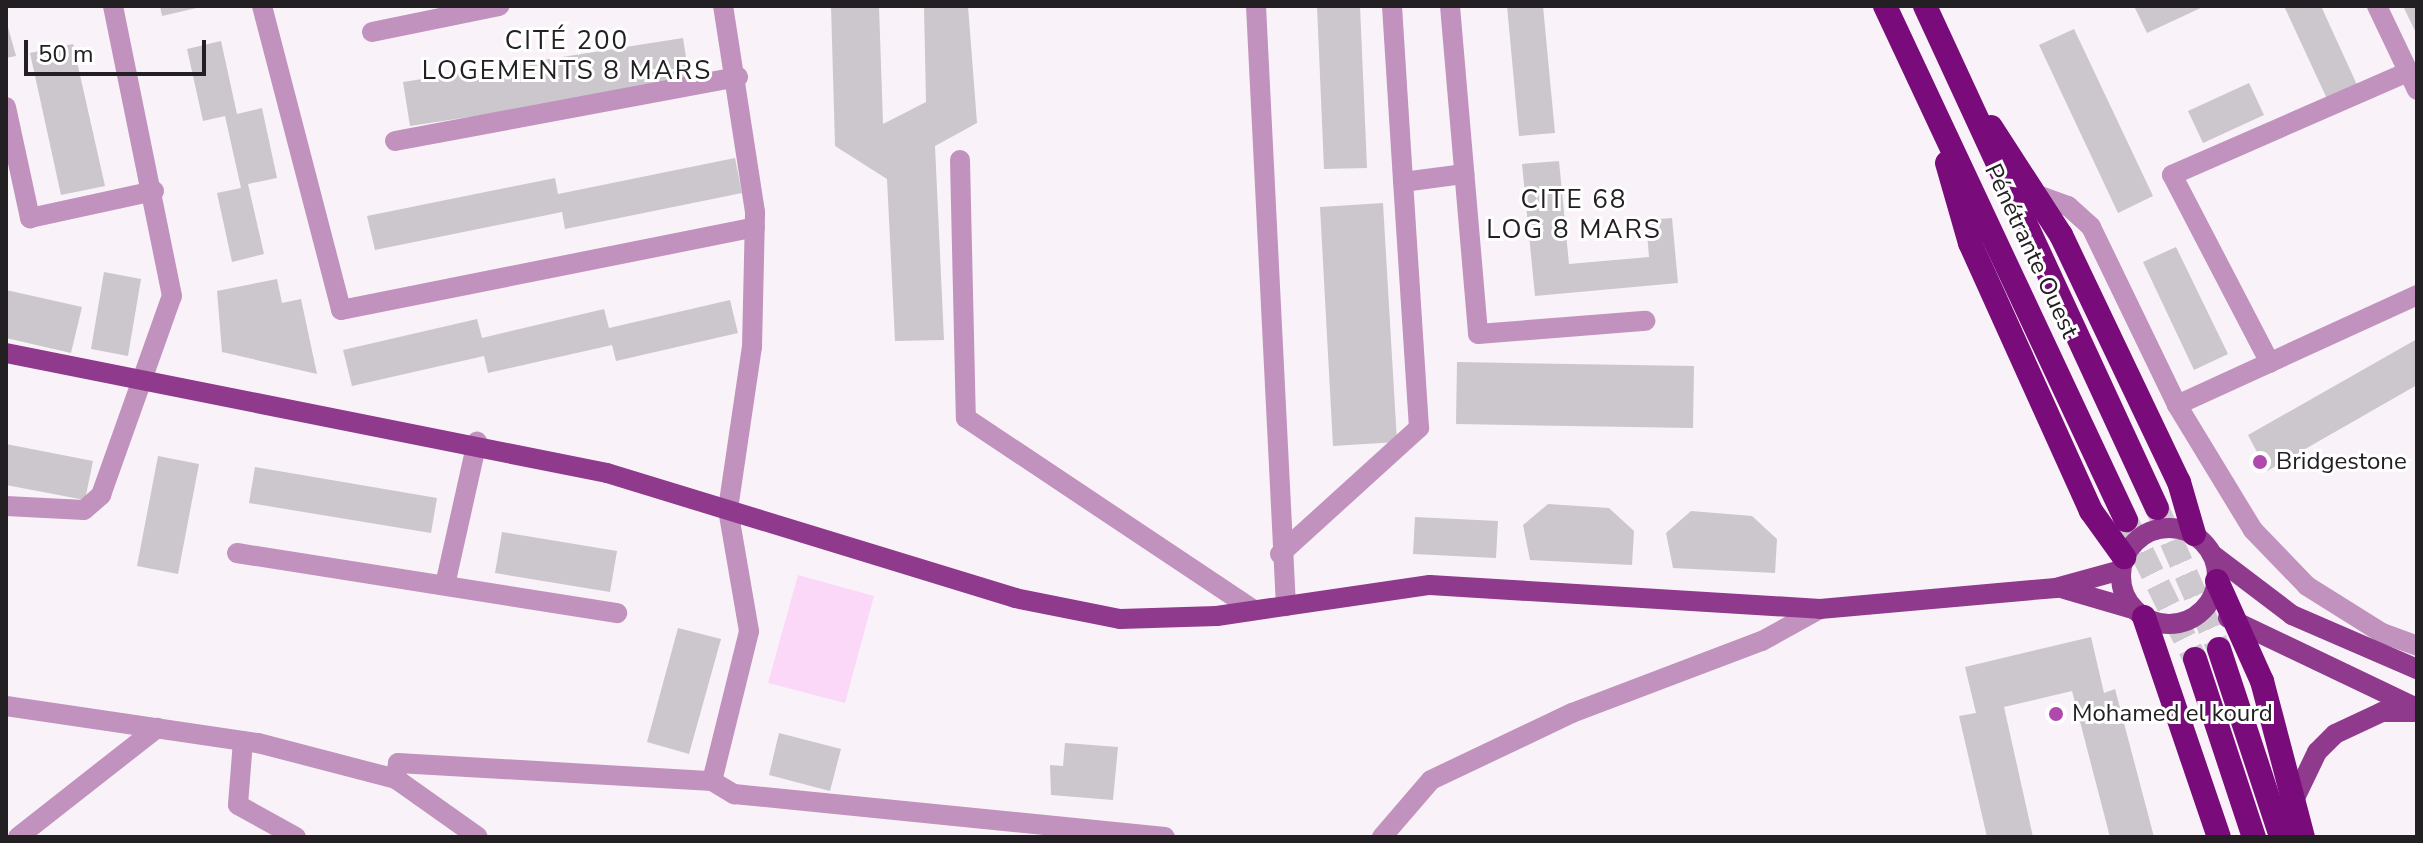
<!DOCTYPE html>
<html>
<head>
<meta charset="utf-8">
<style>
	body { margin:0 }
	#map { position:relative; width:2423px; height:843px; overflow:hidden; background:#f9f3f9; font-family:"Nunito Sans",sans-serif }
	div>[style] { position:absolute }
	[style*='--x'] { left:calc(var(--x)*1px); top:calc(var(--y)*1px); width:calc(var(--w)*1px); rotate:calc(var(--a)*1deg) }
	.green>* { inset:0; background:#fbd8f8 }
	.building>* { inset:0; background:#ccc7cc }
	.highway-tunnel>* { height:24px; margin-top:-12px; transform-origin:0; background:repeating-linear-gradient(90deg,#cec9ce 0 24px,transparent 0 36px) }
	.minor>* { height:20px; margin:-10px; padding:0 10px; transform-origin:10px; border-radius:10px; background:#c192be }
	.major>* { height:20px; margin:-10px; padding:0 10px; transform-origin:10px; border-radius:10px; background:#8f3a8c }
	.major>.ring { margin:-10px; padding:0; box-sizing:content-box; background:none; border:20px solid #8f3a8c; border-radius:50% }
	.highway>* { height:24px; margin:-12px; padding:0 12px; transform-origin:12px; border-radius:12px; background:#7a0b7a }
	.dots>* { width:22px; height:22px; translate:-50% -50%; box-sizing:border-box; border:4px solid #fff; border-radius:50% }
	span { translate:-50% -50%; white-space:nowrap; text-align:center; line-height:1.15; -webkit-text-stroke:6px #fff; paint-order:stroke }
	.street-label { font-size:24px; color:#222022 }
	.poi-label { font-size:24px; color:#222022 }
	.left { translate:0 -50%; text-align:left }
	.neighbourhood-label { font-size:26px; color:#222022; letter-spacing:2px }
	.frame { position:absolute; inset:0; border:8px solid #222022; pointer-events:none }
	.scale { position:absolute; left:24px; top:40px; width:182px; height:36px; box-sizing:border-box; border:4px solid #222022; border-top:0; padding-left:10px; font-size:24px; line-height:28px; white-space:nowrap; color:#222022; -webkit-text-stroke:6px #fff; paint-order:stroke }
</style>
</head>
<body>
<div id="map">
	<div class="green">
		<div style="clip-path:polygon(798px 575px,874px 596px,845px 703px,768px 683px)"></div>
	</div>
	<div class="building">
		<div style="clip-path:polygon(160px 6px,201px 6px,201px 7px,162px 16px)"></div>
		<div style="clip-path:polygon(831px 6px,879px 6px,883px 124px,926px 102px,924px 6px,968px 6px,977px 123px,935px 146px,944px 340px,895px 341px,887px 179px,835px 146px)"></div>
		<div style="clip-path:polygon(1317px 6px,1360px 6px,1367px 168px,1324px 169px)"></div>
		<div style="clip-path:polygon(1507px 6px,1543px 6px,1555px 133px,1519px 136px)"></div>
		<div style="clip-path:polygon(2134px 6px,2205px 6px,2147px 33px)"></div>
		<div style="clip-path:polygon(2284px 6px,2321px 6px,2358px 87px,2328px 101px)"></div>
		<div style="clip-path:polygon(2403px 6px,2417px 6px,2417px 35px)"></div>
		<div style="clip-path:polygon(6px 20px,16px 56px,6px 58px)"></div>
		<div style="clip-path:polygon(2074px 29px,2153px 196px,2118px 213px,2039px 45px)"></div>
		<div style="clip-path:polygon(683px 38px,690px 83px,410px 126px,403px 82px)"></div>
		<div style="clip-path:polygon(221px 41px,237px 114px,262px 108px,277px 178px,248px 184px,264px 254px,232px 262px,217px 193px,241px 188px,225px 116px,203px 121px,187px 49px)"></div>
		<div style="clip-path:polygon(73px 44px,105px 186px,61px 195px,30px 53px)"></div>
		<div style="clip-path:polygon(2249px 83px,2264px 115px,2203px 143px,2188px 111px)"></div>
		<div style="clip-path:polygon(735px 158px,742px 193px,565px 229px,562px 212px,375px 250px,367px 216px,555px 178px,558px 194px)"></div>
		<div style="clip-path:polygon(1559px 161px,1569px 264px,1649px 257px,1646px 220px,1672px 218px,1678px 283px,1535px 296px,1522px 164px)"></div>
		<div style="clip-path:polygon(1383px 203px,1397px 442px,1333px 446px,1320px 207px)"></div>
		<div style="clip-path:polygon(2176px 247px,2228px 354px,2194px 370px,2143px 262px)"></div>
		<div style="clip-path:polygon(104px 272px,141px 279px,128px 356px,91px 349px)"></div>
		<div style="clip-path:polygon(277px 279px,282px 303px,301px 299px,317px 374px,222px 352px,217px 291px)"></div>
		<div style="clip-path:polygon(6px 290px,82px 307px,71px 353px,6px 338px)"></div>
		<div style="clip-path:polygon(730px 300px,738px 333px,616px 361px,612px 345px,488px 373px,484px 356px,352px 386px,343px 350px,477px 319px,482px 338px,604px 309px,609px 328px)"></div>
		<div style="clip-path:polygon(2417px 339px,2417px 385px,2267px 471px,2248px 435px)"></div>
		<div style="clip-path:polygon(1457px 362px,1694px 366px,1693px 428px,1456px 424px)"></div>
		<div style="clip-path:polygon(6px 444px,93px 461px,85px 500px,6px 485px)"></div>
		<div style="clip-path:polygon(158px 456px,199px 464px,178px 574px,137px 566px)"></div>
		<div style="clip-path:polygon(255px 467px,437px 498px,431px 533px,249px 503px)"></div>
		<div style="clip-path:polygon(1548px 504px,1609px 508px,1634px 531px,1632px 565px,1530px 560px,1523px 525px)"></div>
		<div style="clip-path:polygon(1691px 511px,1752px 516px,1777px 539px,1775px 573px,1673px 568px,1666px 533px)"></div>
		<div style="clip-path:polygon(1415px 517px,1498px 521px,1496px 558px,1413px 554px)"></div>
		<div style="clip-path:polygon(502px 532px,617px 551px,610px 592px,495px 573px)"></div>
		<div style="clip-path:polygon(678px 628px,721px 639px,689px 754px,647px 742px)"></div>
		<div style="clip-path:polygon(2091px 637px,2104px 693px,2115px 689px,2154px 837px,2110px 837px,2072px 691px,2004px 707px,2033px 837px,1987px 837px,1959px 716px,1976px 713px,1965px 667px)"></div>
		<div style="clip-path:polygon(779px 733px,841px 749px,830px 791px,769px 775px)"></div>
		<div style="clip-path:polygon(1065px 743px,1118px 747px,1113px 800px,1051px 795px,1050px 765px,1063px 766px)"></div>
	</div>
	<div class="highway-tunnel">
		<div style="--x:2157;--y:508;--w:154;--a:66.3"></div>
		<div style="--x:2126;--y:520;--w:155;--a:63.6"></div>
	</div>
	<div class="minor">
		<div style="--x:262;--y:6;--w:314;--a:75.4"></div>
		<div style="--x:341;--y:310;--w:422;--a:-11.3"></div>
		<div style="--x:1256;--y:6;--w:601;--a:87.14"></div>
		<div style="--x:1392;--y:6;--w:176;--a:86.4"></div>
		<div style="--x:1403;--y:182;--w:62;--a:-7.5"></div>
		<div style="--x:1450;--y:6;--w:329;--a:85.1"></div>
		<div style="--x:1478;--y:334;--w:168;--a:-4.5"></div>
		<div style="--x:2377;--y:6;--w:93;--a:64.5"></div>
		<div style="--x:372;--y:32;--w:130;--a:-11.6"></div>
		<div style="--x:6;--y:107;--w:114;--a:77.8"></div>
		<div style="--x:30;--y:218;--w:127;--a:-12.3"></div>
		<div style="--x:395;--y:141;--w:349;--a:-10.6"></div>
		<div style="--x:960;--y:160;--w:258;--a:88.7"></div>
		<div style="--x:966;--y:418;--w:346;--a:33.7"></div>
		<div style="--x:2040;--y:196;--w:30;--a:20"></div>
		<div style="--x:2068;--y:206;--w:31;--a:42"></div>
		<div style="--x:2091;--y:227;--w:198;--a:64.2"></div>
		<div style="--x:2177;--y:405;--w:146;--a:58.7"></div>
		<div style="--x:2253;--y:530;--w:78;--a:46"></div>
		<div style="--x:2307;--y:586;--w:89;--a:32.1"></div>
		<div style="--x:2382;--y:633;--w:37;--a:20"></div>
		<div style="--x:2270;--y:363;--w:212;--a:-117.5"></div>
		<div style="--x:2172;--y:175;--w:257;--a:-23.6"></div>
		<div style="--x:2177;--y:405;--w:264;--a:-24.6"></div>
		<div style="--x:6;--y:506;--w:78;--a:2.9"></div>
		<div style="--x:84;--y:510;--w:23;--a:-41"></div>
		<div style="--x:101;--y:495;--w:211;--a:-70.4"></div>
		<div style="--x:172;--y:296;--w:296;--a:-101.5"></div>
		<div style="--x:237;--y:553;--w:385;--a:9"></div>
		<div style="--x:1280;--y:554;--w:188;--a:-42.2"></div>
		<div style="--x:1419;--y:428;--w:247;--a:-93.7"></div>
		<div style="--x:445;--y:585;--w:147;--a:-77.4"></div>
		<div style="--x:6;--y:706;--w:255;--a:8.4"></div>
		<div style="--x:258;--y:743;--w:143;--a:14.6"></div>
		<div style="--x:396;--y:779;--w:16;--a:-83"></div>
		<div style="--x:398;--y:763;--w:315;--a:3.3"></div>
		<div style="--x:712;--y:781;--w:26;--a:31"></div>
		<div style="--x:734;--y:794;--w:433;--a:5.7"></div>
		<div style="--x:243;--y:741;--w:64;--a:94.5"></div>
		<div style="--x:238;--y:805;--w:66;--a:28.9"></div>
		<div style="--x:396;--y:779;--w:100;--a:35.3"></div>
		<div style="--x:712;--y:781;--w:154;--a:-76.1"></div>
		<div style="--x:749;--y:631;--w:124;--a:-99.8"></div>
		<div style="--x:728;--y:509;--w:164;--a:-81.6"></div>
		<div style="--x:752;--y:347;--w:135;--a:-88.7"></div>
		<div style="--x:755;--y:212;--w:208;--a:-98.8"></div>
		<div style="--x:18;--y:837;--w:177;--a:-38.1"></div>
		<div style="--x:1382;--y:837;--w:75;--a:-49.3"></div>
		<div style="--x:1431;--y:780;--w:156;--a:-25.4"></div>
		<div style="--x:1572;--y:713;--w:203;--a:-20.8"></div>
		<div style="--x:1762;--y:641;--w:66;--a:-28.9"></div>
	</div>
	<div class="major">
		<div style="--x:6;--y:353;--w:613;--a:11.29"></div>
		<div style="--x:607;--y:473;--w:427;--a:17"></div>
		<div style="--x:1015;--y:598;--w:107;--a:11.3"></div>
		<div style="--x:1120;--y:619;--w:97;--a:-1.8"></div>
		<div style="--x:1217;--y:616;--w:215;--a:-8.3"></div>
		<div style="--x:1430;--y:585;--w:391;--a:3.5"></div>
		<div style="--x:1820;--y:609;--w:237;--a:-5.1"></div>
		<div style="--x:2056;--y:588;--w:67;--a:-15.5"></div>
		<div class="ring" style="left:2121px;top:528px;width:76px;height:76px"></div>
		<div style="--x:2213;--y:555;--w:99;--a:37.2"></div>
		<div style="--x:2292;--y:615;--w:136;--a:23.4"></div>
		<div style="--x:2064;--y:589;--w:72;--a:16.2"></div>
		<div style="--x:2228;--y:618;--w:209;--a:25.5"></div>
		<div style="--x:2295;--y:798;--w:51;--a:-64.4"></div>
		<div style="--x:2317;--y:752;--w:25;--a:-45"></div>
		<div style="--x:2335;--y:734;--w:52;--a:-25.1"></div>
		<div style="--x:2382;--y:712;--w:34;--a:0"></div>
	</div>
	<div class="highway">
		<div style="--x:1885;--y:6;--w:568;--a:64.88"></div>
		<div style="--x:1925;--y:6;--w:553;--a:65.2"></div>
		<div style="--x:1991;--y:127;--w:129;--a:57.1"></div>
		<div style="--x:2061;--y:235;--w:274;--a:64.5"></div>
		<div style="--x:2179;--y:482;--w:54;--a:73.9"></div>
		<div style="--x:1947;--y:163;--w:83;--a:74"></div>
		<div style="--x:1970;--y:243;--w:294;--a:65.7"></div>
		<div style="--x:2091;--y:511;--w:57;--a:54.3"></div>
		<div style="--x:2217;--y:581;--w:110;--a:65.8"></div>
		<div style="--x:2262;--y:681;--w:161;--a:75.3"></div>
		<div style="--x:2144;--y:617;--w:232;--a:71.2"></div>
		<div style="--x:2219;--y:649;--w:198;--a:71.7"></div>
		<div style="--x:2195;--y:659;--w:188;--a:71.7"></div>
	</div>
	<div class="dots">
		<div style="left:2260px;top:462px;background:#b049ad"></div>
		<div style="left:2056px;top:714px;background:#b049ad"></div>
	</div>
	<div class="street-label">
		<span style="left:2031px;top:251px;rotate:65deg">Pénétrante Ouest</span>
	</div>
	<div class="poi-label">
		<span class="left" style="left:2276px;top:462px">Bridgestone</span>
		<span class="left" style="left:2072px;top:714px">Mohamed el kourd</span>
	</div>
	<div class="neighbourhood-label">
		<span style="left:567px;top:56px">CITÉ 200<br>LOGEMENTS 8 MARS</span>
		<span style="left:1574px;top:215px">CITE 68<br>LOG 8 MARS</span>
	</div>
	<div class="frame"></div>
	<div class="scale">50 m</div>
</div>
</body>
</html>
